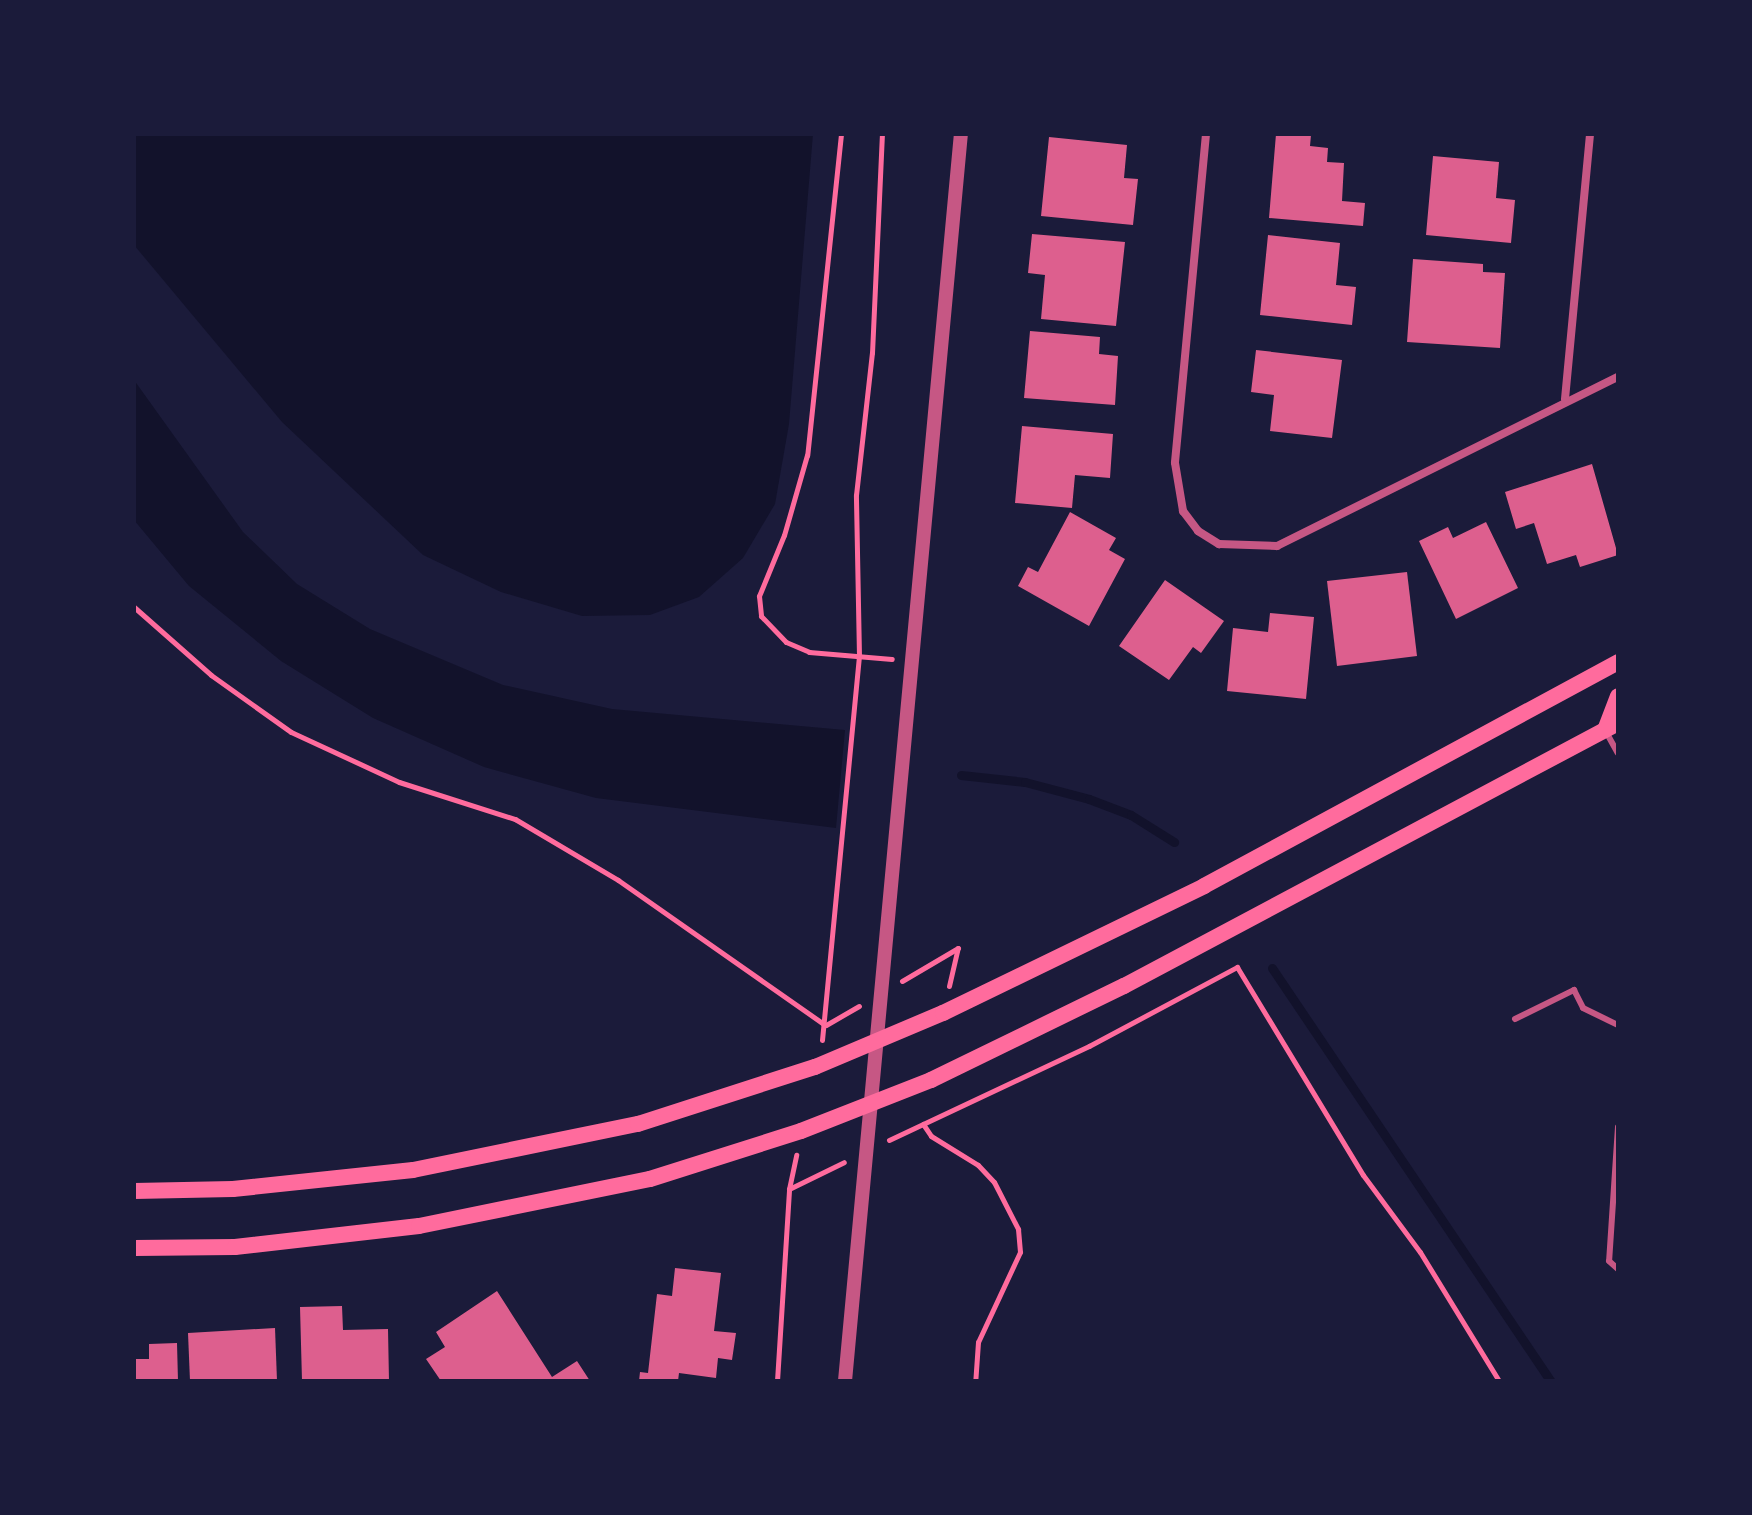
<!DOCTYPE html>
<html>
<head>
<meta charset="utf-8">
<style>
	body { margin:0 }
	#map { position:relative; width:1752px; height:1515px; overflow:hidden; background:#1b1b3a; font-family:Quicksand,sans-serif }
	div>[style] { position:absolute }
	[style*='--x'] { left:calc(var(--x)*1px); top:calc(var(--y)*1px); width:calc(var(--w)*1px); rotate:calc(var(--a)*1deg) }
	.water>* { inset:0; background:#12122b }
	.stream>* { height:9px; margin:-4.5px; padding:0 4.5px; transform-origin:4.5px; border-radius:4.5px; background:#12122b }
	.building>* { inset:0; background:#dd5f8e }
	.path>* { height:5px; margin:-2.5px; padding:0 2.5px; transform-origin:2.5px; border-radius:2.5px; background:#ff6b9d }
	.service>* { height:6px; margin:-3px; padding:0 3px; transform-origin:3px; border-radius:3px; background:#c65784 }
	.minor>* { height:8px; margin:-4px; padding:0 4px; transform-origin:4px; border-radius:4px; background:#c65784 }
	.tertiary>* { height:14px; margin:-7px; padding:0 7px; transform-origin:7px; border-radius:7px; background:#c65784 }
	.secondary>* { height:16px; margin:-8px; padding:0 8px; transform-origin:8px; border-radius:8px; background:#ff6b9d }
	span { translate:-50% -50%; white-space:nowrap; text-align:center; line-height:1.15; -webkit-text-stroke:6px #1b1b3a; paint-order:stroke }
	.frame { position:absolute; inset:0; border:136px solid #1b1b3a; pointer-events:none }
</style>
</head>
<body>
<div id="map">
	<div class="water">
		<div style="clip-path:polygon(134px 134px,813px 134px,789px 424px,775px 504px,743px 558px,699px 597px,650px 615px,582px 616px,501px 592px,423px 555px,282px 422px,134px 245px)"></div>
		<div style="clip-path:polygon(134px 380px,243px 532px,297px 584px,370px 629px,503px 685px,612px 709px,845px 730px,836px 828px,596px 798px,484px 767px,373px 718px,281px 661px,189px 586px,134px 520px)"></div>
	</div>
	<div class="stream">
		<div style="--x:961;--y:775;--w:64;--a:6.2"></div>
		<div style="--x:1025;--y:782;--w:66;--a:14.9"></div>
		<div style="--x:1089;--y:799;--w:45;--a:20.9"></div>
		<div style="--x:1131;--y:815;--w:51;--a:32.1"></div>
		<div style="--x:1272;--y:968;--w:498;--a:56"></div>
	</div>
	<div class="building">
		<div style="clip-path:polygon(1276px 134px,1311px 135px,1310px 146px,1328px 148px,1327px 162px,1344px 163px,1342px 201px,1365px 203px,1363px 226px,1269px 218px)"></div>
		<div style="clip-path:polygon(1049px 137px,1127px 145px,1124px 178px,1138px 179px,1133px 225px,1041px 216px)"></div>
		<div style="clip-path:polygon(1433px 156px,1499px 162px,1496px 198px,1515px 200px,1511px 243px,1426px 235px)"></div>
		<div style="clip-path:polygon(1032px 234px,1125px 242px,1116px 326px,1041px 319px,1045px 275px,1028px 273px)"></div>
		<div style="clip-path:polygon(1268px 235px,1340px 243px,1336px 285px,1356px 287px,1352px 325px,1260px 315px)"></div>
		<div style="clip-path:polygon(1413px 259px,1483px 264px,1483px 272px,1505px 273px,1500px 348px,1407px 342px)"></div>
		<div style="clip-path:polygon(1030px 331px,1100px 337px,1099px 354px,1118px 356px,1115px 405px,1024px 398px)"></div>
		<div style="clip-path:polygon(1256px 350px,1342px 360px,1332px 438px,1270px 431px,1274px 395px,1251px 392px)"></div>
		<div style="clip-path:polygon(1022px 426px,1113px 434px,1110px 478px,1075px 475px,1072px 508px,1015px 503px)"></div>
		<div style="clip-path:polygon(1592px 464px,1618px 555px,1580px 567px,1576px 555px,1547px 564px,1534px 523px,1516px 529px,1505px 492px)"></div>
		<div style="clip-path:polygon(1070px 512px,1116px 538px,1109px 550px,1125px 559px,1089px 626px,1018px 586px,1028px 567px,1038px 572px)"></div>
		<div style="clip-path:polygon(1486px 522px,1518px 588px,1456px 619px,1419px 541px,1448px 527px,1453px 538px)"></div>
		<div style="clip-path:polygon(1407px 572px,1417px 656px,1337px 666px,1327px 581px)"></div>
		<div style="clip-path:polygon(1165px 580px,1224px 621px,1201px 653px,1193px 647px,1169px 680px,1119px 646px)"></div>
		<div style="clip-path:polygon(1270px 613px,1314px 617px,1306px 699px,1227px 691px,1233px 628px,1268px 632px)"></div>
		<div style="clip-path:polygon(675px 1268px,721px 1273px,714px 1331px,736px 1333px,732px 1360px,718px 1358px,716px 1378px,679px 1373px,678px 1381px,639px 1381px,640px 1372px,648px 1373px,657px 1294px,672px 1296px)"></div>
		<div style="clip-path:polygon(497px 1291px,552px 1377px,577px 1361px,590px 1381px,441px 1381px,426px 1359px,445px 1347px,436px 1332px)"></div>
		<div style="clip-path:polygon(342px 1306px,343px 1330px,388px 1329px,389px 1381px,302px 1381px,300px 1307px)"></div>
		<div style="clip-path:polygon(275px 1328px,277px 1381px,190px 1381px,188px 1333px)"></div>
		<div style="clip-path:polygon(177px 1343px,178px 1381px,134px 1381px,134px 1359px,149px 1359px,149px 1344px)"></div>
	</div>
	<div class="path">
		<div style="--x:841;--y:134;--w:323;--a:96"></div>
		<div style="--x:807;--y:455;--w:83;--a:106"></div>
		<div style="--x:784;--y:535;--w:66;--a:112.3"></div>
		<div style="--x:759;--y:596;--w:20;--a:84"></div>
		<div style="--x:761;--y:616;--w:36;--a:46"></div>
		<div style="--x:786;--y:642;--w:25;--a:23"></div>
		<div style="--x:809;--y:652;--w:83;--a:4.8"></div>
		<div style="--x:134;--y:607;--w:103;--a:41.4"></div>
		<div style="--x:211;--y:675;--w:98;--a:35.5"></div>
		<div style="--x:291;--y:732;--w:119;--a:24.8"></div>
		<div style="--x:399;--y:782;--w:122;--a:17.7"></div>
		<div style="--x:515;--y:819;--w:120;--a:30.6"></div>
		<div style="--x:618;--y:880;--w:253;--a:35"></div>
		<div style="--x:902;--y:981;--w:65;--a:-30.5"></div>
		<div style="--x:949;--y:986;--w:39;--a:-77"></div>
		<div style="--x:826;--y:1025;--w:38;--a:-30"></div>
		<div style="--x:822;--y:1040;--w:386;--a:-84.5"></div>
		<div style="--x:859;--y:656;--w:161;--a:-91.1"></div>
		<div style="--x:856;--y:495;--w:143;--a:-83.6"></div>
		<div style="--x:872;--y:353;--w:219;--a:-87.4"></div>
		<div style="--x:923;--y:1124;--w:14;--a:56"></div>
		<div style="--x:931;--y:1136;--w:55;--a:31.7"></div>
		<div style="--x:978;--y:1165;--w:23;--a:47"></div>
		<div style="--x:994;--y:1182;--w:53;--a:62.9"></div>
		<div style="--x:1018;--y:1229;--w:23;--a:85"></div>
		<div style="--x:1020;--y:1252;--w:99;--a:115"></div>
		<div style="--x:978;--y:1342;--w:39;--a:94"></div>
		<div style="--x:889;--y:1140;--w:221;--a:-25.2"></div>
		<div style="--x:1089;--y:1046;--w:168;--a:-28.1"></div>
		<div style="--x:1237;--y:967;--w:243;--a:58.8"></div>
		<div style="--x:1363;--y:1175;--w:96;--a:53.5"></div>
		<div style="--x:1420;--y:1252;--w:151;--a:58.5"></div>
		<div style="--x:789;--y:1189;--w:61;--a:-26.1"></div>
		<div style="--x:777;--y:1381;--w:192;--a:-86.4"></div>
		<div style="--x:789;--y:1189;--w:35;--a:-78"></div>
	</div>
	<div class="service">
		<div style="--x:1605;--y:730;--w:26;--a:61"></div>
		<div style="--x:1515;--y:1019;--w:66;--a:-26.2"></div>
		<div style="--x:1574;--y:990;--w:20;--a:63"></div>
		<div style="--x:1583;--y:1008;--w:39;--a:26"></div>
		<div style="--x:1618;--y:1127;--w:134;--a:93.8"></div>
		<div style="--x:1609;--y:1261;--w:12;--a:42"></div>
	</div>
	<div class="minor">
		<div style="--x:1206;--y:134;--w:330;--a:95.4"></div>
		<div style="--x:1175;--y:463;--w:49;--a:80.5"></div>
		<div style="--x:1183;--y:511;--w:25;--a:53"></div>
		<div style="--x:1198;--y:531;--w:25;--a:32"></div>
		<div style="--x:1219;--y:544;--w:58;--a:2"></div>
		<div style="--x:1277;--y:546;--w:381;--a:-26.4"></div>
		<div style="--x:1565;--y:399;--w:266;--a:-84.6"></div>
	</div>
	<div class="tertiary">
		<div style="--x:845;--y:1381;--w:1252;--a:-84.69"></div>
	</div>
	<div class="secondary">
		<div style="--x:1605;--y:730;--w:36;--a:-69"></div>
		<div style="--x:134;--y:1191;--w:99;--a:-1.2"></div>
		<div style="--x:233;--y:1189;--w:181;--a:-6"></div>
		<div style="--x:413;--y:1170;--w:230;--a:-11.6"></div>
		<div style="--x:638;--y:1124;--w:186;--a:-17.9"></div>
		<div style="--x:815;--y:1067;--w:139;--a:-22.9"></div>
		<div style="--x:943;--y:1013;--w:290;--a:-25.9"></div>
		<div style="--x:1204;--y:886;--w:471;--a:-28.4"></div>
		<div style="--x:134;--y:1248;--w:101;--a:-0.6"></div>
		<div style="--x:235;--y:1247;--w:185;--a:-6.5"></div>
		<div style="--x:419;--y:1226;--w:236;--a:-11.5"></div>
		<div style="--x:650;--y:1179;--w:158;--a:-17.6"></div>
		<div style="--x:801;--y:1131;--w:140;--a:-21.4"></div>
		<div style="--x:931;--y:1080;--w:215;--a:-26"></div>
		<div style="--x:1124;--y:986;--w:560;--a:-28.03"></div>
	</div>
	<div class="frame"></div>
</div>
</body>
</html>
